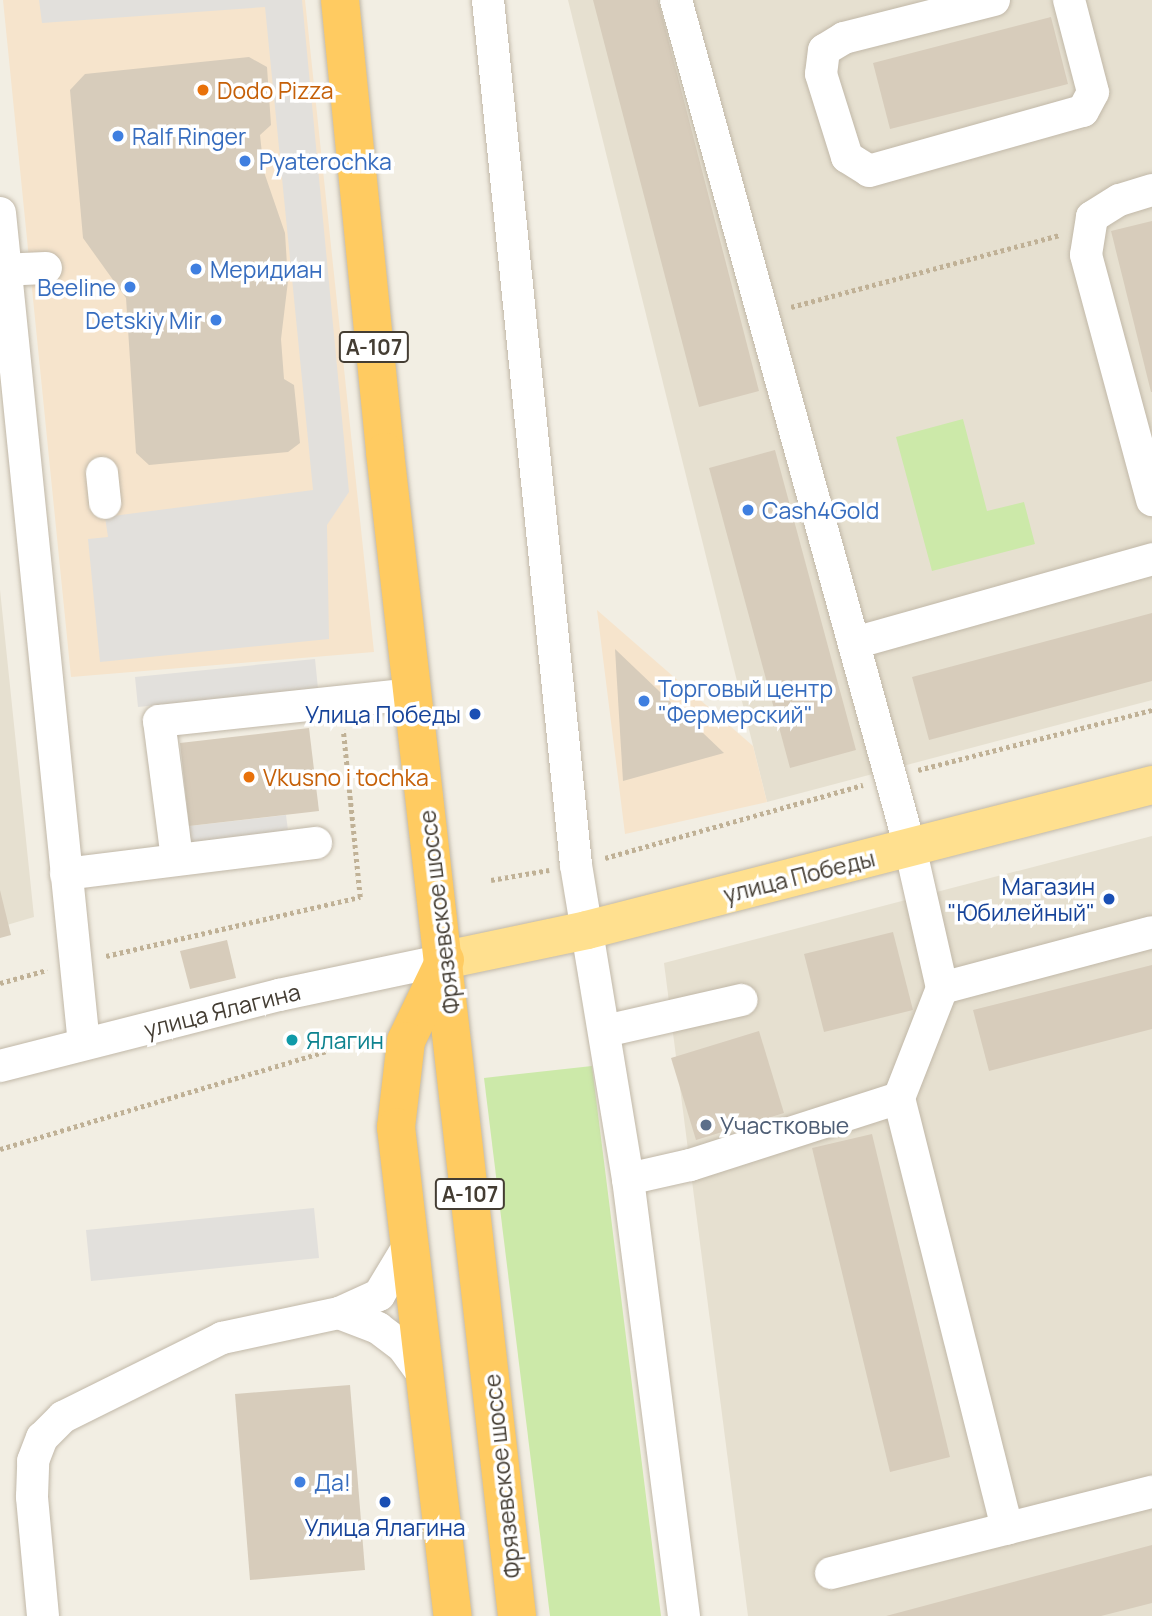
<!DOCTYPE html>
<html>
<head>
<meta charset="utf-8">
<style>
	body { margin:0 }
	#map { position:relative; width:1152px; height:1616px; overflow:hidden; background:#f2eee3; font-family:Manrope,sans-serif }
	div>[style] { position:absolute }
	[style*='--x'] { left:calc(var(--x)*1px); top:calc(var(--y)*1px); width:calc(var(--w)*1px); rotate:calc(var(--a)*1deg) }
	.residential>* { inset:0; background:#e6e0d0 }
	.commercial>* { inset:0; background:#f6e4cc }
	.green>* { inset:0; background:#cce9a9 }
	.parking>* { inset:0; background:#e2e0dc }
	.building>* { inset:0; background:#d7ccbb }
	.path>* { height:4.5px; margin-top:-2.25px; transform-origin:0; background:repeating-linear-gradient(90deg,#c0b196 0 3.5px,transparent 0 7px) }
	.roads { filter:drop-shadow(0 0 2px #c1b8a8) drop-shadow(0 0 2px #c1b8a8) }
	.minor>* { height:32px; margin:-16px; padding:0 16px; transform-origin:16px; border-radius:16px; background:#fff }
	.major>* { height:38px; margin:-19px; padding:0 19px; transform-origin:19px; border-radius:19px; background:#ffe08f }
	.highway>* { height:38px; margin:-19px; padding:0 19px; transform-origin:19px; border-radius:19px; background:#ffcb61 }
	.dots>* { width:19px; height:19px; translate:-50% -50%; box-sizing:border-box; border:4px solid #fff; border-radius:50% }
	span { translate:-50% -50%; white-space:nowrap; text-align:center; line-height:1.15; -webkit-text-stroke:7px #fff; paint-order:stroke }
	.shield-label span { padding:2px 5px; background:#fff; border:2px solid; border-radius:5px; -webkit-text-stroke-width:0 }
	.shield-label { font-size:21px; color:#443d33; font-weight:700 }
	.food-label { font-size:23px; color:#c56008 }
	.left { translate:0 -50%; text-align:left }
	.shop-label { font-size:23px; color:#366cbe }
	.right { translate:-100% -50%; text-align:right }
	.transit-label { font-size:23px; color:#164399 }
	.street-label { font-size:23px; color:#443d33 }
	.culture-label { font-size:23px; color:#0d838f }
	.service-label { font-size:23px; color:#4e5e75 }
</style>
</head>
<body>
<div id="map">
	<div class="residential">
		<div style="clip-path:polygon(568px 0,1152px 0,1152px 700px,767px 802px)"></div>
		<div style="clip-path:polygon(0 590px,34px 917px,0 927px)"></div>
		<div style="clip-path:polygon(1152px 836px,1152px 1616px,748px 1616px,664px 963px)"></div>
	</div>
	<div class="commercial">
		<div style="clip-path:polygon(3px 0,305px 0,374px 652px,71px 677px)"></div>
		<div style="clip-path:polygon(597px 610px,753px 746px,767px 802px,625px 834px)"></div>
	</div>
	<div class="green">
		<div style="clip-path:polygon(963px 419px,987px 511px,1024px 502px,1035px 544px,932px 571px,896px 437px)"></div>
		<div style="clip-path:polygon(592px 1066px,661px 1616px,550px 1616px,484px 1078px)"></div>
	</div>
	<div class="parking">
		<div style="clip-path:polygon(39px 0,302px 0,349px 492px,327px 525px,329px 639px,100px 662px,88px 539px,108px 537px,105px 517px,313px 490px,265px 7px,42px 23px)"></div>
		<div style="clip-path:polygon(315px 659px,318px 689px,138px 707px,135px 677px)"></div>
		<div style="clip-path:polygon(286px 815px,290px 846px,193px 858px,189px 826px)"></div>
		<div style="clip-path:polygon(314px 1208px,319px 1258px,91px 1281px,86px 1230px)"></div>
	</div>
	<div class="building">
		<div style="clip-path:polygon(593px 0,658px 0,759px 391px,699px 407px)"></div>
		<div style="clip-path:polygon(1051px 17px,1068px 84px,890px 129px,873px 63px)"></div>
		<div style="clip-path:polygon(249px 57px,267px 67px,271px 125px,260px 135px,264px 172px,285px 233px,288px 281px,281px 339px,284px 379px,294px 385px,300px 443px,288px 452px,149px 465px,136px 453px,126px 298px,83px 238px,70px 90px,85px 74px)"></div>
		<div style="clip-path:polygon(1152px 221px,1152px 392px,1151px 392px,1111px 231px)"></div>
		<div style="clip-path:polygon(775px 450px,856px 750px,790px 768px,709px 468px)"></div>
		<div style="clip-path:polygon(1152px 613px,1152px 681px,929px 740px,912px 677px)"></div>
		<div style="clip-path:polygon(615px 649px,724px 753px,623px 781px)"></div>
		<div style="clip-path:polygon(309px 728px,319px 811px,189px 826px,180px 743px)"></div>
		<div style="clip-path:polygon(0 890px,11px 935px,0 938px)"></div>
		<div style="clip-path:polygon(893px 932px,913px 1010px,824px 1032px,804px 954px)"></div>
		<div style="clip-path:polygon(227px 940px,236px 978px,190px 989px,180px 951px)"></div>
		<div style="clip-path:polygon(1152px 965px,1152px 1029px,989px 1071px,973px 1010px)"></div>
		<div style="clip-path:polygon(759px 1031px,784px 1113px,696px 1140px,671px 1058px)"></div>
		<div style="clip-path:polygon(872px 1134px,950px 1457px,890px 1472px,812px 1148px)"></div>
		<div style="clip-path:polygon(350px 1385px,365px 1570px,250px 1580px,235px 1394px)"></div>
		<div style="clip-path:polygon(1152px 1545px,1152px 1603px,1101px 1616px,886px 1616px)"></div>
	</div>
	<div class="path">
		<div style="--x:791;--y:307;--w:278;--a:-15"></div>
		<div style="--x:918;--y:770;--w:242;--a:-14.4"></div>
		<div style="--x:605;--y:858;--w:268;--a:-15.8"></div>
		<div style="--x:491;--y:880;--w:59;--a:-9.8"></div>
		<div style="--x:106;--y:956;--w:261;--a:-13.1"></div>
		<div style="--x:360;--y:897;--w:168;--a:-95.8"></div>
		<div style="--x:0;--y:983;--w:49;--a:-15.5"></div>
		<div style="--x:0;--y:1149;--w:340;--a:-16.7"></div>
	</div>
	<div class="roads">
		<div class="minor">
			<div style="--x:488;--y:0;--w:869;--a:84.19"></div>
			<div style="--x:576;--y:865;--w:318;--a:80.6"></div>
			<div style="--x:628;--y:1179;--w:441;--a:82.7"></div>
			<div style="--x:676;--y:0;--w:879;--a:74.56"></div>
			<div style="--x:910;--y:847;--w:145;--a:77.2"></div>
			<div style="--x:994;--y:0;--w:155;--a:165.8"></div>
			<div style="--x:844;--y:38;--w:23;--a:149"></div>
			<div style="--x:824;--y:50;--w:24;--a:97"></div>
			<div style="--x:821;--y:74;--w:87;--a:72.6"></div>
			<div style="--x:847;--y:157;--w:26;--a:32"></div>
			<div style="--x:869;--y:171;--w:222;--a:-15.7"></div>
			<div style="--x:1083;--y:111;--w:21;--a:-62"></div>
			<div style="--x:1093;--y:92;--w:95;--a:-104.6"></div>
			<div style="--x:1152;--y:190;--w:34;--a:163"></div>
			<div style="--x:1119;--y:200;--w:32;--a:148"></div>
			<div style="--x:1092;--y:217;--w:38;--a:99"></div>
			<div style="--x:1086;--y:255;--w:254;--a:74.9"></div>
			<div style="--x:0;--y:213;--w:835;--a:84.23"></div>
			<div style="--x:0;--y:270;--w:46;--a:-2.5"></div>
			<div style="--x:102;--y:473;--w:30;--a:84"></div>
			<div style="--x:854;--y:643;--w:310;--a:-15.7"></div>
			<div style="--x:177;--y:859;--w:139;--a:-97.4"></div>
			<div style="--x:159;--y:721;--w:254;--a:-6.1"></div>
			<div style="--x:66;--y:874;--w:252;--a:-7.1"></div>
			<div style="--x:605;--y:1031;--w:140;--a:-12.8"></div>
			<div style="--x:0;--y:1066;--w:288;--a:-14.3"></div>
			<div style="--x:279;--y:995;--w:170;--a:-11.9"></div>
			<div style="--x:899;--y:1098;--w:118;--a:-68.6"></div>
			<div style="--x:942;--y:988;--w:217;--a:-14.9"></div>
			<div style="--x:628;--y:1179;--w:64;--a:-12.7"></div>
			<div style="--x:690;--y:1165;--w:219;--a:-17.8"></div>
			<div style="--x:899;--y:1098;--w:444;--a:75.9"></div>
			<div style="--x:339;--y:1313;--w:42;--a:21"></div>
			<div style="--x:378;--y:1328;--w:31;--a:37"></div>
			<div style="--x:403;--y:1347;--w:37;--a:54"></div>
			<div style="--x:831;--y:1573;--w:331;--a:-14.2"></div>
			<div style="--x:43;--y:1616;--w:120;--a:-95.3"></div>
			<div style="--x:32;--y:1497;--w:36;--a:-88"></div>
			<div style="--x:33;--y:1461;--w:25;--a:-69"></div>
			<div style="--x:42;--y:1438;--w:30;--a:-45"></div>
			<div style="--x:63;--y:1417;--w:178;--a:-26.4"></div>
			<div style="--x:222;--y:1338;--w:120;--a:-12.1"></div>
			<div style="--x:339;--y:1313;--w:44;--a:-24.2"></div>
			<div style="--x:379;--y:1295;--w:56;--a:-58.9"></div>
		</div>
		<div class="major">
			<div style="--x:445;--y:960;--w:145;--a:-11.9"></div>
			<div style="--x:587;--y:930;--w:583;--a:-14.39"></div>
		</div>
		<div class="highway">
			<div style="--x:340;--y:0;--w:454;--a:84.3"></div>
			<div style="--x:385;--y:452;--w:1171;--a:83.53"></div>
			<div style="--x:445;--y:960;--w:90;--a:115.7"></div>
			<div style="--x:406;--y:1041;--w:87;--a:96.6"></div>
			<div style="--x:396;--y:1127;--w:492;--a:83.4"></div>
		</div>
	</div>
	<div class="dots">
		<div style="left:203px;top:90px;background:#e8710a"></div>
		<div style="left:118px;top:136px;background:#3f7fe0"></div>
		<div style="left:245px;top:161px;background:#3f7fe0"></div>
		<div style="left:196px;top:269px;background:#3f7fe0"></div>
		<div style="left:130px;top:287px;background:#3f7fe0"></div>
		<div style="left:216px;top:320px;background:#3f7fe0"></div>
		<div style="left:748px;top:510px;background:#3f7fe0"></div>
		<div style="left:644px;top:701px;background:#3f7fe0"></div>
		<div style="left:475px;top:714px;background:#1a4fb4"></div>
		<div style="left:249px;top:777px;background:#e8710a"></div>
		<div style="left:1109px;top:899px;background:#1a4fb4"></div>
		<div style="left:292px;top:1040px;background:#0f9aa8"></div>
		<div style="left:706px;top:1125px;background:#5c6f8a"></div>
		<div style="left:300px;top:1482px;background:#3f7fe0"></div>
		<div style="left:385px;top:1502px;background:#1a4fb4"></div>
	</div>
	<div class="shield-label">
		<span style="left:374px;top:347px">А-107</span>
		<span style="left:470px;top:1194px">А-107</span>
	</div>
	<div class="food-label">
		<span class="left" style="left:217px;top:90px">Dodo Pizza</span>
		<span class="left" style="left:263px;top:777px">Vkusno i tochka</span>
	</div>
	<div class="shop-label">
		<span class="left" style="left:132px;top:136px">Ralf Ringer</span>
		<span class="left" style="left:259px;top:161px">Pyaterochka</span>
		<span class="left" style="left:210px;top:269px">Меридиан</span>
		<span class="right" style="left:116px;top:287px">Beeline</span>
		<span class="right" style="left:202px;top:320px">Detskiy Mir</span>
		<span class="left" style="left:762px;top:510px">Cash4Gold</span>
		<span class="left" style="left:658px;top:701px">Торговый центр<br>"Фермерский"</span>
		<span class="left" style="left:314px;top:1482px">Да!</span>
	</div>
	<div class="transit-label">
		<span class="right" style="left:461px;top:714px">Улица Победы</span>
		<span class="right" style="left:1095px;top:899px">Магазин<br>"Юбилейный"</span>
		<span style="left:385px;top:1527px">Улица Ялагина</span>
	</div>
	<div class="street-label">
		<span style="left:799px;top:876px;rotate:-14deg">улица Победы</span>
		<span style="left:439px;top:912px;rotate:-97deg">Фрязевское шоссе</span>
		<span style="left:222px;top:1010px;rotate:-14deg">улица Ялагина</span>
		<span style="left:502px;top:1476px;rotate:-96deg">Фрязевское шоссе</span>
	</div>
	<div class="culture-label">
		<span class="left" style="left:306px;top:1040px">Ялагин</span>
	</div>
	<div class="service-label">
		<span class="left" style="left:720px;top:1125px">Участковые</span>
	</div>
</div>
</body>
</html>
